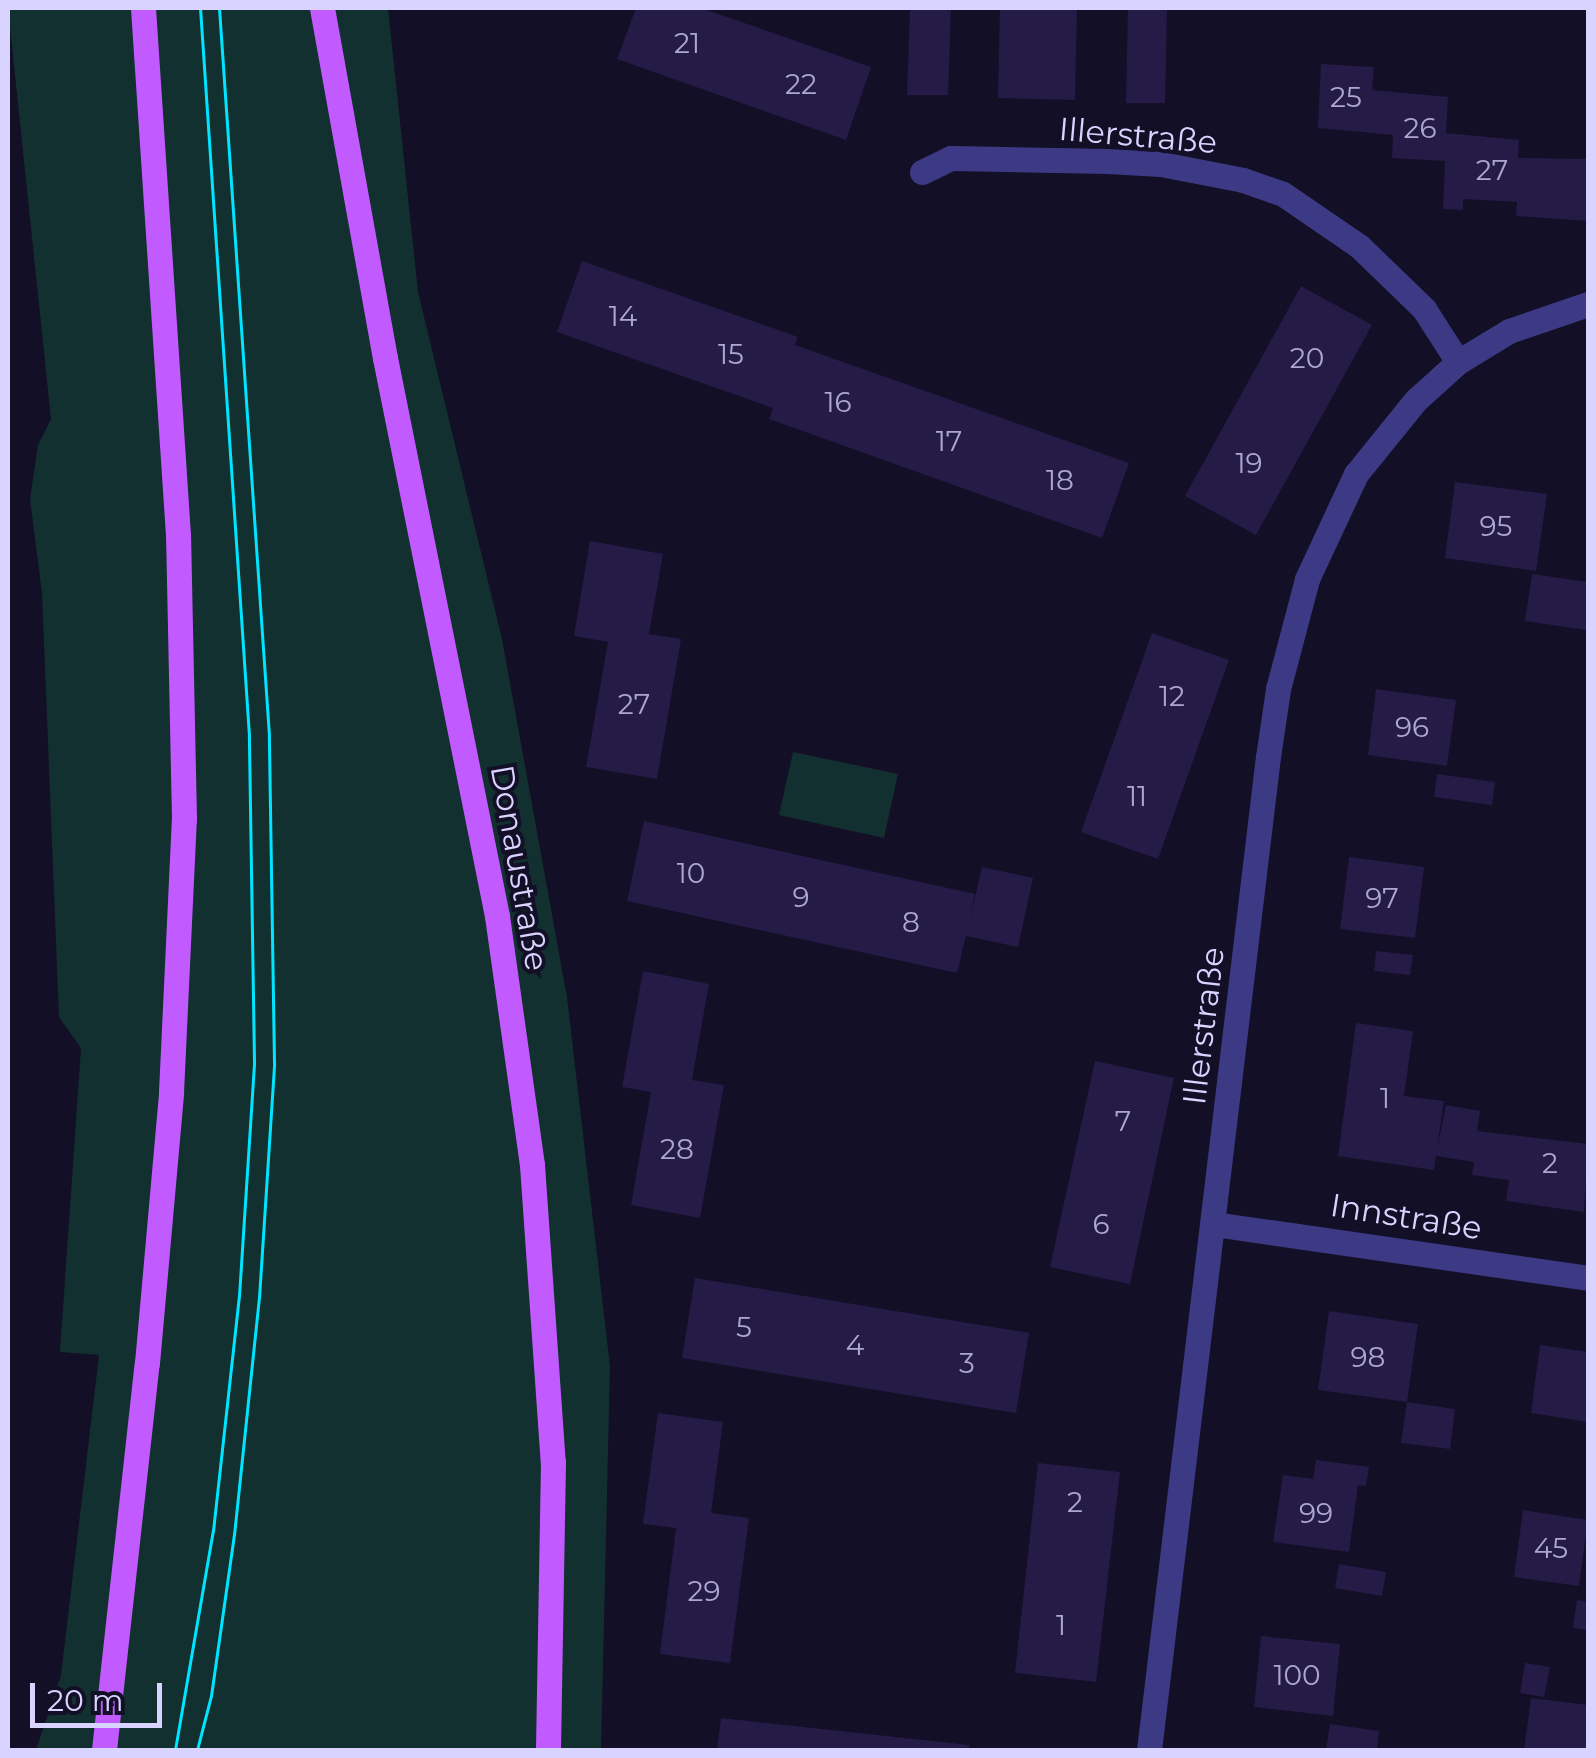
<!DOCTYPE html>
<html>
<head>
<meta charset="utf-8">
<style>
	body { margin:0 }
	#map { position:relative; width:1596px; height:1758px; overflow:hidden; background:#130f26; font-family:Montserrat,sans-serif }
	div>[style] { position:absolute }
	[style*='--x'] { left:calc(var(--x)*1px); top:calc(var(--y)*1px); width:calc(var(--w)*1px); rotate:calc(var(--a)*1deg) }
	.green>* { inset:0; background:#12302f }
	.building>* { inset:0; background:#241b47 }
	.minor>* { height:25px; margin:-12.5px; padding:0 12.5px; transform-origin:12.5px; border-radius:12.5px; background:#3d3a85 }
	.major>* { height:25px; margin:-12.5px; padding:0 12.5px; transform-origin:12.5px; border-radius:12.5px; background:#c25bff }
	.tram>* { height:2.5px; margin:-1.25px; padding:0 1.25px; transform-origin:1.25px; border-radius:1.25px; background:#00e5ff }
	span { translate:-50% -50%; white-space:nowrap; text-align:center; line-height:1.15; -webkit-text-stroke:8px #130f26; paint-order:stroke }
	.number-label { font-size:28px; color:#aca6d1 }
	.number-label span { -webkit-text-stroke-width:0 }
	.street-label { font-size:32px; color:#d9d4ff }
	.frame { position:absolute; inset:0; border:10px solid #d9d4ff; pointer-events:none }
	.scale { position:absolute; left:30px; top:1683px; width:132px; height:45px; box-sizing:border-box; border:5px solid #d9d4ff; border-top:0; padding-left:12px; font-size:30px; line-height:35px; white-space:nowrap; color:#d9d4ff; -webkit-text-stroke:8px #130f26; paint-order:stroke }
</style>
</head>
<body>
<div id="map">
	<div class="green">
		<div style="clip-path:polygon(8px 8px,388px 8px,418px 292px,502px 639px,567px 997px,610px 1366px,601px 1750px,36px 1750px,61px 1675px,99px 1355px,60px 1352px,81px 1048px,59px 1017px,42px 593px,30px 499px,38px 445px,51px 419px)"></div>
		<div style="clip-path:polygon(793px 752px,898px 774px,884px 838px,779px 815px)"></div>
	</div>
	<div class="building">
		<div style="clip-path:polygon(636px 8px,701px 8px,871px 67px,846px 140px,617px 59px)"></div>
		<div style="clip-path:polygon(910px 8px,951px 8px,948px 95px,907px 95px)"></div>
		<div style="clip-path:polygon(1000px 8px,1077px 8px,1075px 100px,998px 98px)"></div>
		<div style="clip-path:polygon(1128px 8px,1167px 8px,1165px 103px,1126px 103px)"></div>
		<div style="clip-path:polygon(1321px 64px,1374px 67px,1372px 90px,1448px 97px,1446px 133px,1519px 140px,1518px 158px,1588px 159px,1588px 221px,1516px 216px,1517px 202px,1463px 199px,1463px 210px,1443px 209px,1445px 161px,1392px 158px,1393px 135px,1318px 128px)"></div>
		<div style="clip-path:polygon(582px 261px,798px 337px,795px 345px,1129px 463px,1102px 538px,769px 419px,773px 408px,557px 332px)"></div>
		<div style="clip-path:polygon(1301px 286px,1372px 325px,1256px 535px,1185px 496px)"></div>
		<div style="clip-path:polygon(1455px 482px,1547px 494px,1536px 571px,1445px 558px)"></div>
		<div style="clip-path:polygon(590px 541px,663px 554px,649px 634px,681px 639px,657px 779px,586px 767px,608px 642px,574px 636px)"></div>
		<div style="clip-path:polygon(1532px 574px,1588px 582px,1586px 630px,1525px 621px)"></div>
		<div style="clip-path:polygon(1152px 633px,1229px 660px,1158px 859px,1081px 832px)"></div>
		<div style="clip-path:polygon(1376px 689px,1456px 700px,1447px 766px,1368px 755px)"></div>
		<div style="clip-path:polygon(1437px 774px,1495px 782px,1492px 805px,1434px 797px)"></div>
		<div style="clip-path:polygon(644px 821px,975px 894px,970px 920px,982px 867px,1033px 878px,1018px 947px,966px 936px,957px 973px,627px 901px)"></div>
		<div style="clip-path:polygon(1349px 857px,1424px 867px,1415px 938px,1340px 929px)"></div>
		<div style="clip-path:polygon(1376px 951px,1413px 955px,1410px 975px,1374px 971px)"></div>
		<div style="clip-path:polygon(643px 971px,709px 984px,692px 1080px,724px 1085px,700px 1218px,631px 1205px,651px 1092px,622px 1087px)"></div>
		<div style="clip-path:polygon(1356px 1023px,1413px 1031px,1404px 1096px,1444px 1101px,1437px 1149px,1446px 1105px,1480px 1111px,1477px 1131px,1588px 1144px,1584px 1212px,1506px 1201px,1509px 1180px,1472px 1175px,1474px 1162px,1436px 1156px,1434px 1170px,1338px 1156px)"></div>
		<div style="clip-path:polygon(1095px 1061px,1174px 1078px,1130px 1284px,1050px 1267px)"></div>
		<div style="clip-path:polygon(695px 1278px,1029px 1333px,1016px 1413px,682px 1358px)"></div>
		<div style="clip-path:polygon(1329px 1311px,1418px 1324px,1407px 1402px,1318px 1390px)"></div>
		<div style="clip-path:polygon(1540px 1345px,1588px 1352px,1588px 1422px,1531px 1413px)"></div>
		<div style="clip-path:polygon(1407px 1402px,1455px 1409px,1450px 1449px,1401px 1443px)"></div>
		<div style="clip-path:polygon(658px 1413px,723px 1422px,711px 1513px,749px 1518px,730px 1663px,660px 1654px,676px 1528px,643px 1524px)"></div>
		<div style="clip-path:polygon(1316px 1460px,1369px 1467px,1366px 1486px,1358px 1485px,1349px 1552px,1273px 1542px,1283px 1475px,1313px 1479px)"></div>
		<div style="clip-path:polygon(1038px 1463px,1120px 1472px,1096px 1682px,1015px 1673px)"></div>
		<div style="clip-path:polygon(1523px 1510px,1588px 1520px,1579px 1586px,1514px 1577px)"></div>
		<div style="clip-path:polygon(1339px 1564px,1386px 1572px,1382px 1596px,1335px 1588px)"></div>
		<div style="clip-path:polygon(1577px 1600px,1588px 1602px,1588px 1630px,1573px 1628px)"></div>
		<div style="clip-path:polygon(1261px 1636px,1340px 1644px,1333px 1716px,1254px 1707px)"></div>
		<div style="clip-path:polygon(1525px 1663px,1550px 1667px,1544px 1697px,1520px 1693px)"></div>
		<div style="clip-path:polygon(1531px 1698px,1588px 1705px,1588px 1750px,1524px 1750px)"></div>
		<div style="clip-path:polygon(721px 1718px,969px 1745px,969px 1750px,717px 1750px)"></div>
		<div style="clip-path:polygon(1330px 1724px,1379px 1731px,1377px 1750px,1326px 1750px)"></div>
	</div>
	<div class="minor">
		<div style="--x:922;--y:172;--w:32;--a:-26"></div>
		<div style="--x:951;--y:158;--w:156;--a:1.1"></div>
		<div style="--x:1107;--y:161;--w:54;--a:3.2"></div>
		<div style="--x:1161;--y:164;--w:84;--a:11"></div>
		<div style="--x:1243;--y:180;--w:42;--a:19.3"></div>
		<div style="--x:1283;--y:194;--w:92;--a:34.4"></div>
		<div style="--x:1359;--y:246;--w:91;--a:44.1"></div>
		<div style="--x:1424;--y:309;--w:63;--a:57.3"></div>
		<div style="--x:1214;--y:1224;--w:378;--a:8.2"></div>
		<div style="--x:1149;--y:1750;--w:1000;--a:-83.17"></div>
		<div style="--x:1268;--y:757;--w:69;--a:-81.6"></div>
		<div style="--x:1278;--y:689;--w:114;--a:-75.2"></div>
		<div style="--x:1307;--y:579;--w:116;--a:-65"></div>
		<div style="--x:1356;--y:474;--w:95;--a:-51"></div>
		<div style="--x:1416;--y:400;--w:57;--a:-42.1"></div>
		<div style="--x:1458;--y:362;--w:60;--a:-31.3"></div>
		<div style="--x:1509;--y:331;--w:83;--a:-18.9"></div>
	</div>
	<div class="major">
		<div style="--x:322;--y:8;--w:356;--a:79.8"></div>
		<div style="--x:385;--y:358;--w:569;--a:78.65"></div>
		<div style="--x:497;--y:916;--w:251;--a:82"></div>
		<div style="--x:532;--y:1165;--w:298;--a:86"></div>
		<div style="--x:553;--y:1462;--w:288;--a:91"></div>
		<div style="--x:104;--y:1750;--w:389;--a:-83.7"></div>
		<div style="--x:147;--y:1363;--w:272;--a:-84.9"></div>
		<div style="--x:171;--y:1092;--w:273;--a:-87.3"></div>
		<div style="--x:184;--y:819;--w:284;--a:-91.2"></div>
		<div style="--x:178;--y:535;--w:528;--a:-93.8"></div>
	</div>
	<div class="tram">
		<div style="--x:175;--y:1750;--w:222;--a:-80.2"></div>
		<div style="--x:213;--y:1531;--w:236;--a:-83.7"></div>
		<div style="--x:239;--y:1296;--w:234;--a:-86.3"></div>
		<div style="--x:254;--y:1062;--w:326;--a:-90.9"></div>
		<div style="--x:249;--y:736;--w:730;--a:-93.85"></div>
		<div style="--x:197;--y:1750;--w:56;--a:-75.5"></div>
		<div style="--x:211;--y:1696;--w:163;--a:-81.9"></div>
		<div style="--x:234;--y:1535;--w:238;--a:-84"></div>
		<div style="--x:259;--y:1298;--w:235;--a:-86.3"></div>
		<div style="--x:274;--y:1063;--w:327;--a:-90.9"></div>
		<div style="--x:269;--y:736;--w:730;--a:-93.93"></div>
	</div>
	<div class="number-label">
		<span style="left:687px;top:43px">21</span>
		<span style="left:801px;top:84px">22</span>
		<span style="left:1346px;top:97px">25</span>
		<span style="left:1420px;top:128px">26</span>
		<span style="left:1492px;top:170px">27</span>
		<span style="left:623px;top:316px">14</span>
		<span style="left:731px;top:354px">15</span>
		<span style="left:1307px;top:358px">20</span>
		<span style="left:838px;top:402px">16</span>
		<span style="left:949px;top:441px">17</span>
		<span style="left:1249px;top:463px">19</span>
		<span style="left:1060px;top:480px">18</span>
		<span style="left:1496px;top:526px">95</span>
		<span style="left:1172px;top:696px">12</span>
		<span style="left:634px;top:704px">27</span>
		<span style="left:1412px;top:727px">96</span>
		<span style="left:1137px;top:796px">11</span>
		<span style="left:691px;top:873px">10</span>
		<span style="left:801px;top:897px">9</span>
		<span style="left:1382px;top:898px">97</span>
		<span style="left:911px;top:922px">8</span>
		<span style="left:1385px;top:1098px">1</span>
		<span style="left:1123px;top:1121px">7</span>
		<span style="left:677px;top:1149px">28</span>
		<span style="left:1550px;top:1163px">2</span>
		<span style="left:1101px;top:1224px">6</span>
		<span style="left:744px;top:1327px">5</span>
		<span style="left:855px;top:1345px">4</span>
		<span style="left:1368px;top:1357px">98</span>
		<span style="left:967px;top:1363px">3</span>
		<span style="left:1075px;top:1502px">2</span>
		<span style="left:1316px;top:1513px">99</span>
		<span style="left:1551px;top:1548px">45</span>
		<span style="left:704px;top:1591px">29</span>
		<span style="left:1061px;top:1625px">1</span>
		<span style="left:1297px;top:1675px">100</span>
	</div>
	<div class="street-label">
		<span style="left:1138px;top:136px;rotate:5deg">Illerstraße</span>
		<span style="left:519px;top:868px;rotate:80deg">Donaustraße</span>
		<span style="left:1204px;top:1026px;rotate:-83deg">Illerstraße</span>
		<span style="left:1406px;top:1217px;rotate:9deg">Innstraße</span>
	</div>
	<div class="frame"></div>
	<div class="scale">20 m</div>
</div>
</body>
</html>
